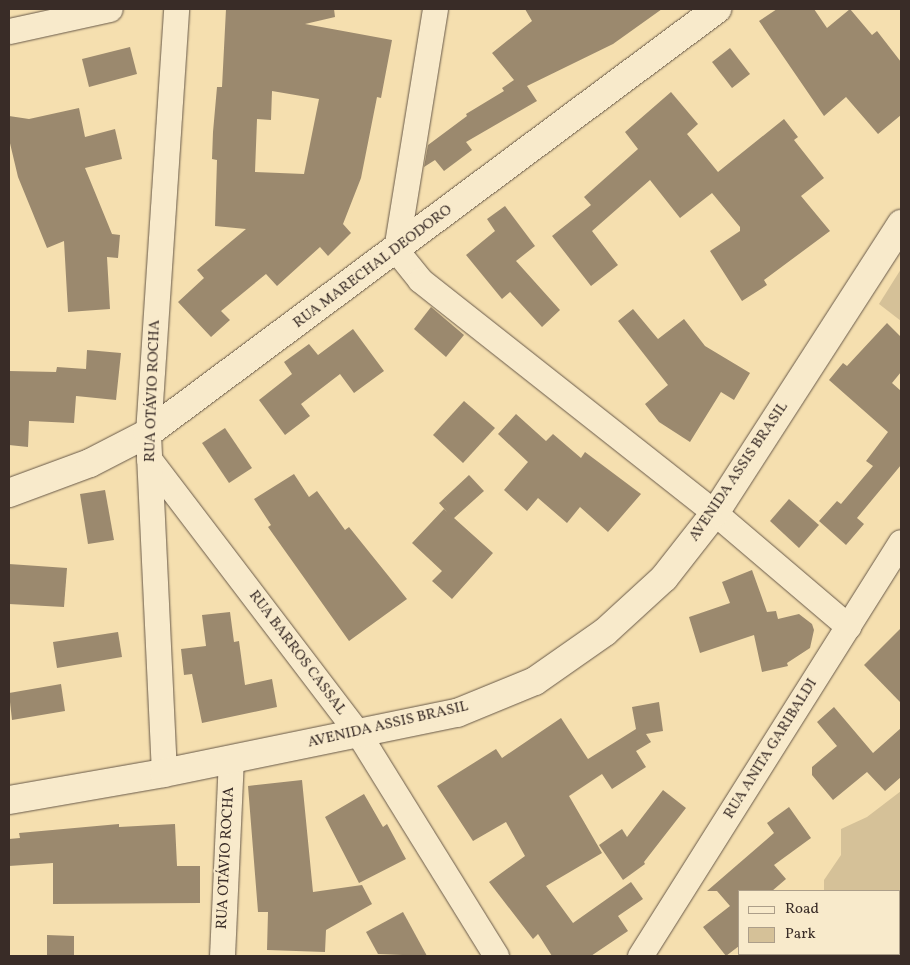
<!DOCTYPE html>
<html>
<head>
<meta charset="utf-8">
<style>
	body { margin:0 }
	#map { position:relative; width:910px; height:965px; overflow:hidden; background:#f5dfaf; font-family:Vollkorn,serif }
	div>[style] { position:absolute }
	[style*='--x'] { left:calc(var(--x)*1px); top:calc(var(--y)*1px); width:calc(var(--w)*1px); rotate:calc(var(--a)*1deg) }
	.green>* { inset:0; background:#d5c198 }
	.building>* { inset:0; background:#9b896e }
	.roads { filter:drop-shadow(0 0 1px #685949) drop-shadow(0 0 1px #685949) }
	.minor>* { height:25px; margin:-12.5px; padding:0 12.5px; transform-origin:12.5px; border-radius:12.5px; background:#f8eacb }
	.tertiary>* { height:28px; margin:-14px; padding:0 14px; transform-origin:14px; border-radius:14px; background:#f8eacb }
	span { translate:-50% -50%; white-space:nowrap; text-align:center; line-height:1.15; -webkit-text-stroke:4px #f8eacb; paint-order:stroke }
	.street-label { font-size:15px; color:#392c27 }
	.frame { position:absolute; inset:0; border:10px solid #392c27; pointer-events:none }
	.legend { position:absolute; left:738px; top:890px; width:162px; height:65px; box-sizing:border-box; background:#f8eacb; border:1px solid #ac9e89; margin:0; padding:6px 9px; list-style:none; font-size:15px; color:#392c27 }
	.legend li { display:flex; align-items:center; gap:10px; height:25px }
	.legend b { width:25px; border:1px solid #ac9e89 }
</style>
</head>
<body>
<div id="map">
	<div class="green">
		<div style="clip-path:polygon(901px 269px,901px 321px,879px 304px)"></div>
		<div style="clip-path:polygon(901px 791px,901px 956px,783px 956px,783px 954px,899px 954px,899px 891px,824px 891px,824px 880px,841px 855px,841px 829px,867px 817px)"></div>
	</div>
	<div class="building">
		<div style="clip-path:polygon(evenodd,226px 9px,334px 9px,335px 17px,305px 24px,392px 40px,381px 98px,377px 97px,361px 178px,343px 224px,351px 233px,328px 256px,320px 247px,277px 286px,266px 274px,221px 311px,230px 320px,211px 337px,178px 302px,204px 278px,197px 270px,246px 229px,215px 226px,217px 160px,212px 159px,213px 132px,217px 87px,222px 87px,226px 9px,272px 91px,319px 99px,304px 174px,255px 172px,257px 119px,271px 120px,272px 91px)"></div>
		<div style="clip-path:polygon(525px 9px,662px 9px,613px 44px,527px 86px,537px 101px,466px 142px,472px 150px,444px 171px,435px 160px,424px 167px,428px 145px,467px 116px,466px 114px,504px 91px,502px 88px,514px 80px,492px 53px,532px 21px)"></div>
		<div style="clip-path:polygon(777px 9px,814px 9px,827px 28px,850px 9px,872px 35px,877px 31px,901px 62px,901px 115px,878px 134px,846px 97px,824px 116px,759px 21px)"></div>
		<div style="clip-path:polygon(130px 47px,137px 74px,89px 87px,82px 59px)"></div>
		<div style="clip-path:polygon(730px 48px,750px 74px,732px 88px,712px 62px)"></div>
		<div style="clip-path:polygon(671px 92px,698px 124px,687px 134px,718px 172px,784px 119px,798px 137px,794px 140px,824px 178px,801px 196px,830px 231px,764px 280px,767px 285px,742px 301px,710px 251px,740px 231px,740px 227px,712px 193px,680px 218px,650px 180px,592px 231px,618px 265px,591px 286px,552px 236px,591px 205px,584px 197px,638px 149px,625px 132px)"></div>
		<div style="clip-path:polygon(79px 108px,85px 137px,115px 129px,122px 159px,85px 168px,112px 234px,120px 235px,118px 258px,107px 257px,110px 309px,68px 312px,64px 241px,47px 248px,18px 177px,9px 139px,9px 116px,29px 119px)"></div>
		<div style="clip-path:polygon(505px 206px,535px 246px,516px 261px,560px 310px,542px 327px,510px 292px,502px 299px,466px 255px,495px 231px,487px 219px)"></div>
		<div style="clip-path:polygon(431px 307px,464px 335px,446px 357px,414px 329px)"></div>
		<div style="clip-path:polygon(633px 309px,658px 339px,684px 319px,705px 346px,750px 373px,734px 400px,721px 392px,690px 442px,659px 422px,645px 404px,668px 385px,618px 321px)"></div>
		<div style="clip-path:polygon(887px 323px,901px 337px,901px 372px,892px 383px,901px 391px,901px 465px,857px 518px,864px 524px,846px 545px,819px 521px,837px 501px,841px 504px,873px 466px,866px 461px,888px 432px,829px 380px,843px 363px,847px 366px)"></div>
		<div style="clip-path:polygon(353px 329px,384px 371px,354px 393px,340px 374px,301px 404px,310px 416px,285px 435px,259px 400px,292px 374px,284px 362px,309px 344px,318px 355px)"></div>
		<div style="clip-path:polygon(87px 350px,121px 353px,116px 400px,76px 396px,74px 423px,29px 421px,28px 447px,9px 445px,9px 371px,56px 372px,57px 367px,86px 369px)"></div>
		<div style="clip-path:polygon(464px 401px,495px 428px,463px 463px,433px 435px)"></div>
		<div style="clip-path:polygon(516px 414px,546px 441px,553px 434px,581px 458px,585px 452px,641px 494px,608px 532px,580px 507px,567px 523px,538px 498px,527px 511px,504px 490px,528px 462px,498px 434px)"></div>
		<div style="clip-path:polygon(225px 428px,252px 468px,229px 483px,202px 443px)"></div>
		<div style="clip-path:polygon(294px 474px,309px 497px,317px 491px,345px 530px,349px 527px,407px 599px,349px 641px,268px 527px,271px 525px,254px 499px)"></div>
		<div style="clip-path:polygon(469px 475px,484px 491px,454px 518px,493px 553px,452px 599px,432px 581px,442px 571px,412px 543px,444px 509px,447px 512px,439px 503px)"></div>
		<div style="clip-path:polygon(105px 490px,114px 540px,88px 544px,80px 494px)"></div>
		<div style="clip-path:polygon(789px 499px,819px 525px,799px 548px,770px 521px)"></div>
		<div style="clip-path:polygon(9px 564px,67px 568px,64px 607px,9px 604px)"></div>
		<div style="clip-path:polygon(752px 570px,767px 612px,776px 611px,778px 619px,799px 614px,812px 624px,814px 630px,810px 648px,787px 663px,788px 666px,762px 672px,754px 635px,700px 653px,689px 617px,730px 603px,722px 582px)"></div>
		<div style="clip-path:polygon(230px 612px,234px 642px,239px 641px,245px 685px,272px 679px,277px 707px,202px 723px,192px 674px,184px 675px,181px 649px,206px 646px,202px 615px)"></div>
		<div style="clip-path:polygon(901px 628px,901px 703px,864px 665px)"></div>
		<div style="clip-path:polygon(118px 632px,122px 657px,57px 668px,53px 642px)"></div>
		<div style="clip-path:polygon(61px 684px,65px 711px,12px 720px,9px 693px)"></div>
		<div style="clip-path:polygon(659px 702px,663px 731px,646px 734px,651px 742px,636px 751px,646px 767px,612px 789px,602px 774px,569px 796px,602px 853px,546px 886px,573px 923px,631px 882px,643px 899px,618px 916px,628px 931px,591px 956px,552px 956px,538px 934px,533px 939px,489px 882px,525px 856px,506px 822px,473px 841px,437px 786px,496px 749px,502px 758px,561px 718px,588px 759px,636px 729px,632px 707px)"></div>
		<div style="clip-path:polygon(834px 707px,873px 753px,901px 728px,901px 777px,885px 791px,867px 772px,833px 800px,812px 775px,812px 767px,837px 746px,817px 722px)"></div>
		<div style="clip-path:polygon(302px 780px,313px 892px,362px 885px,372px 904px,326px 930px,325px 952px,267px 950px,268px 912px,258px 912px,248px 786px)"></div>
		<div style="clip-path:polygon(663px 790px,686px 808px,644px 862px,645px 864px,623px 880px,599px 845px,622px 829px,627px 837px)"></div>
		<div style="clip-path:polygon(364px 794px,383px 827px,387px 824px,406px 859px,359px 883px,325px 817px)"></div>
		<div style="clip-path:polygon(789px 807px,811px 838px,774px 865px,786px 879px,772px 891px,739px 891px,739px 946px,726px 956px,703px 927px,730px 906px,717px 891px,707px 891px,774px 833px,767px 823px)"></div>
		<div style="clip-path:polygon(119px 824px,119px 827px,175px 824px,177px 866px,200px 866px,200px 903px,53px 904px,53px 863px,9px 866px,9px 839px,20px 838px,19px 833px)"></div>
		<div style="clip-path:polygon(403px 912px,427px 956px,378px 954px,366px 932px)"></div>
		<div style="clip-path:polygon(47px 935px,74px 936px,74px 956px,47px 956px)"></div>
	</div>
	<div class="roads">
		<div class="minor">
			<div style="--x:435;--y:9;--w:244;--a:99.2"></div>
			<div style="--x:396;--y:250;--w:38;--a:51"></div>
			<div style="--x:420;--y:280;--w:376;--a:38.3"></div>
			<div style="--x:715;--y:513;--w:175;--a:40.4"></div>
			<div style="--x:9;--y:31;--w:103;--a:-12.3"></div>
			<div style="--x:149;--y:459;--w:345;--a:52.7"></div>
			<div style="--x:358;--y:733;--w:262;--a:58.2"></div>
			<div style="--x:164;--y:773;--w:340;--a:-92.7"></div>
			<div style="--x:148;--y:433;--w:425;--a:-86.2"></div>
			<div style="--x:222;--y:956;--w:197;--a:-87.4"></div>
			<div style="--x:640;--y:956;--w:489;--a:-57.8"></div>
		</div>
		<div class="tertiary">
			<div style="--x:9;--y:493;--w:86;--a:-20.3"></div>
			<div style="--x:90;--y:463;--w:65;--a:-27.3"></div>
			<div style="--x:148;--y:433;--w:710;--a:-36.69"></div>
			<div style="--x:9;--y:800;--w:157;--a:-9.9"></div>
			<div style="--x:164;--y:773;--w:299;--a:-11.6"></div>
			<div style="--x:457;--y:713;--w:84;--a:-22.3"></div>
			<div style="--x:535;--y:681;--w:85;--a:-35"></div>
			<div style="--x:605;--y:632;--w:80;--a:-42.5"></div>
			<div style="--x:664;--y:578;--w:83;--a:-51.9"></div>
			<div style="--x:715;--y:513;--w:344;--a:-57.2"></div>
		</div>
	</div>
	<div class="street-label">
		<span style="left:373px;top:267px;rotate:-37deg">RUA MARECHAL DEODORO</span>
		<span style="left:153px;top:391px;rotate:-88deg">RUA OTÁVIO ROCHA</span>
		<span style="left:739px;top:472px;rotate:-56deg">AVENIDA ASSIS BRASIL</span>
		<span style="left:297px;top:653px;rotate:53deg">RUA BARROS CASSAL</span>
		<span style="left:388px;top:725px;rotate:-13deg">AVENIDA ASSIS BRASIL</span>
		<span style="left:771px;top:749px;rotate:-58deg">RUA ANITA GARIBALDI</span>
		<span style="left:226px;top:858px;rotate:-87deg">RUA OTÁVIO ROCHA</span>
	</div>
	<div class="frame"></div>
	<ul class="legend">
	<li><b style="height:6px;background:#f8eacb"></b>Road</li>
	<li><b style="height:14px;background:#d5c198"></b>Park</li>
	</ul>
</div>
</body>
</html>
